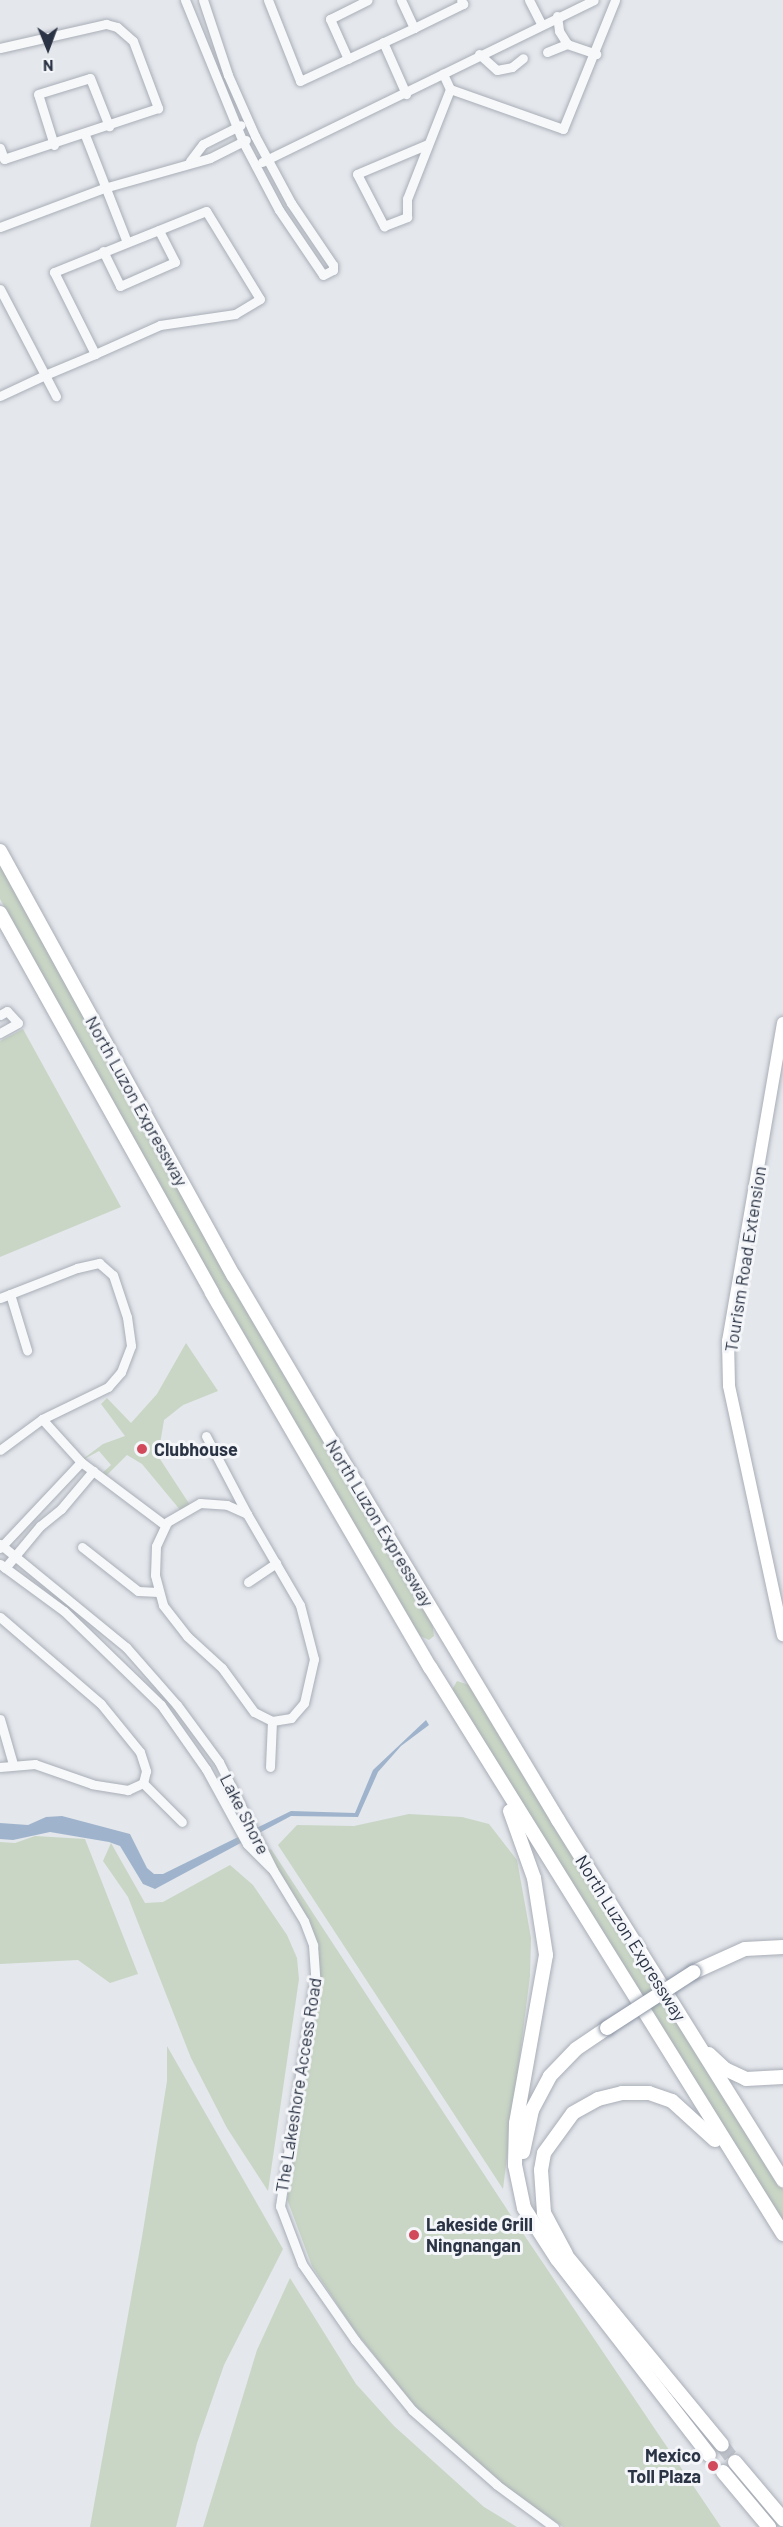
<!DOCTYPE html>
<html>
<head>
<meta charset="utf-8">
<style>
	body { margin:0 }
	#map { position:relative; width:783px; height:2527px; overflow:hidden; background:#e4e7ec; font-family:Barlow,sans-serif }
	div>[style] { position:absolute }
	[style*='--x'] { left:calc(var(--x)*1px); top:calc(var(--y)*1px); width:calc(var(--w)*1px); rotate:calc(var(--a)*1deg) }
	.green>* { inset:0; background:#c9d6c5 }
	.water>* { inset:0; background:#9fb4cc }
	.highway-tunnel>* { height:14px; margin-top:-7px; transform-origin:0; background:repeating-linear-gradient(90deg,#bfc3cb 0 14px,transparent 0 21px) }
	.roads { filter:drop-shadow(0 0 2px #a9aeb7) drop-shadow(0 0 2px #a9aeb7) }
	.minor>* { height:9px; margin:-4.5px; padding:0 4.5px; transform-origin:4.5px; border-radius:4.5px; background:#f7f8fa }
	.major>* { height:12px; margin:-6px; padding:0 6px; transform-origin:6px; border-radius:6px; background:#fff }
	.highway>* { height:14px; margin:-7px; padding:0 7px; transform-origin:7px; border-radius:7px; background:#fff }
	.bridges { filter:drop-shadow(0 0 2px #8b94a3) drop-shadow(0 0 2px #8b94a3) }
	.highway-bridge>* { height:14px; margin:-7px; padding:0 7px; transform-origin:7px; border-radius:7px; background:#fff }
	.dots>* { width:16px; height:16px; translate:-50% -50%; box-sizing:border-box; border:3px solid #f4f6f9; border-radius:50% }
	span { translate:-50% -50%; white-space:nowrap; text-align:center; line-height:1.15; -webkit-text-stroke:6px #f4f6f9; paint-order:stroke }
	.street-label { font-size:18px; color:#2b3445 }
	.poi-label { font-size:18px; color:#2b3445; font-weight:700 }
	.left { translate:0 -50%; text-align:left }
	.right { translate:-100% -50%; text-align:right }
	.north { position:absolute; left:18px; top:18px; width:60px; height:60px; -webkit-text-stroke:4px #f4f6f9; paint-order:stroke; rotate:179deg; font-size:16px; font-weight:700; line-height:24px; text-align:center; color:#2b3445 }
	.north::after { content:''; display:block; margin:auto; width:21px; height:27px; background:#2b3445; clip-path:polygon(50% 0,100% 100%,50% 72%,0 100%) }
</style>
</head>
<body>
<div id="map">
	<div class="green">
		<div style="clip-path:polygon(0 861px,432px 1621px,434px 1636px,429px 1640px,418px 1635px,134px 1143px,0 899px)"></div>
		<div style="clip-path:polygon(23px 1029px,121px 1207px,0 1257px,0 1041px)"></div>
		<div style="clip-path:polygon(186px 1343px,218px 1391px,183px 1405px,164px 1420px,158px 1456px,190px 1505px,181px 1511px,142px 1464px,127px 1455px,101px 1481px,99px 1476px,111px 1465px,99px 1451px,79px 1462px,103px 1444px,125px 1436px,101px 1404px,107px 1398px,131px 1423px,157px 1394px)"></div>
		<div style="clip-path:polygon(457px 1681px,469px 1685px,783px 2190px,783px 2225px,455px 1697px,452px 1690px)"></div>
		<div style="clip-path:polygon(409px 1814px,462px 1817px,489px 1824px,517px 1860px,531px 1938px,530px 1976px,503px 2189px,278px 1845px,297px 1825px,354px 1826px)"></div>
		<div style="clip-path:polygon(35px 1836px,85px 1839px,138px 1974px,110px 1983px,78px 1960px,0 1964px,0 1842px,15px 1843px)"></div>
		<div style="clip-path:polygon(111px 1843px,145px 1903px,163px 1902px,230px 1865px,253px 1885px,287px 1935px,297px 1958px,299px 1979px,268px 2191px,227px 2128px,191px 2058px,128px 1897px,103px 1861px)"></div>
		<div style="clip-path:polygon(271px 1849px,512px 2217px,721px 2527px,563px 2527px,513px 2492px,422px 2415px,352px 2327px,312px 2266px,287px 2199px,318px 1986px,318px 1959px,309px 1931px,264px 1854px)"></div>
		<div style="clip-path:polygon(167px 2046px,283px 2249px,224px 2365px,197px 2443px,176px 2527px,90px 2527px,142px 2237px,167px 2081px)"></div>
		<div style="clip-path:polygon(290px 2278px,356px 2384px,394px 2426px,484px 2507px,517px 2527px,203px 2527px,257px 2350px)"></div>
	</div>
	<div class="water">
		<div style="clip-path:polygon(426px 1720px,429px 1725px,401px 1746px,378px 1772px,358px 1817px,291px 1816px,155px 1889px,143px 1884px,120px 1846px,109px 1842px,50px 1832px,13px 1840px,0 1839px,0 1823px,28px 1825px,46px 1817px,62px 1816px,130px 1834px,147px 1868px,154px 1874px,163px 1874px,291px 1811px,355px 1813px,373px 1770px)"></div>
	</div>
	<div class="highway-tunnel">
		<div style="--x:722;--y:2445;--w:21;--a:53"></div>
	</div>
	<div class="roads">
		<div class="minor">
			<div style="--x:185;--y:0;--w:153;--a:67.8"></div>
			<div style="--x:243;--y:142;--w:77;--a:62.1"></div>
			<div style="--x:279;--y:210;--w:78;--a:55.9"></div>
			<div style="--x:323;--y:275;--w:11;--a:-27"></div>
			<div style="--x:333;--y:270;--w:5;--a:-90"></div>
			<div style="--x:333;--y:265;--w:75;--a:-124.1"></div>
			<div style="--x:291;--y:203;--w:76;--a:-118.2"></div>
			<div style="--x:255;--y:136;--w:67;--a:-113.9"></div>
			<div style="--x:228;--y:75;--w:79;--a:-108.4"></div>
			<div style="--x:268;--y:0;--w:87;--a:68.4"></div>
			<div style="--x:300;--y:81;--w:126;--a:-24.9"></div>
			<div style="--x:414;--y:28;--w:55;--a:-26.1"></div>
			<div style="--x:463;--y:4;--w:4;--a:-117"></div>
			<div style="--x:401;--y:0;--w:31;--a:65"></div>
			<div style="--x:529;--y:0;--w:27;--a:63"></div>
			<div style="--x:557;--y:16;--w:15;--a:82"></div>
			<div style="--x:559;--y:31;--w:15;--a:58"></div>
			<div style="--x:567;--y:44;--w:31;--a:19"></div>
			<div style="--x:383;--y:42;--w:57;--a:66.1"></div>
			<div style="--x:0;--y:48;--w:109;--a:-12.8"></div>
			<div style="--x:106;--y:24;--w:11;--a:15"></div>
			<div style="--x:117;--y:27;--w:21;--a:41"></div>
			<div style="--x:133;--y:41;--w:72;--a:69.5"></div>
			<div style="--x:158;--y:108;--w:162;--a:161.7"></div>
			<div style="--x:4;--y:159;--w:12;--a:-110"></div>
			<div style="--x:547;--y:52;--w:22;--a:-22"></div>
			<div style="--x:479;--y:54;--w:24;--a:42"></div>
			<div style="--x:497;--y:70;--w:15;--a:-11"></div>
			<div style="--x:512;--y:67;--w:14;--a:-39"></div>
			<div style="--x:348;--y:59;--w:44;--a:-114.2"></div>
			<div style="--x:330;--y:19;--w:42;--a:-26.6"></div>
			<div style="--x:450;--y:89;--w:120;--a:19.5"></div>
			<div style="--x:563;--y:129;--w:139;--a:-68"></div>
			<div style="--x:85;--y:135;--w:115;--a:68.6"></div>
			<div style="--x:428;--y:144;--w:77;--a:157.1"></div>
			<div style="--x:357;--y:174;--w:59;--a:62.6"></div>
			<div style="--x:384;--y:226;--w:25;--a:-21"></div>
			<div style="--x:407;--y:217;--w:18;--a:-90"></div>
			<div style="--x:407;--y:199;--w:118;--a:-68.6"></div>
			<div style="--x:450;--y:89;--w:17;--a:-115"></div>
			<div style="--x:54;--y:145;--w:53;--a:-107.4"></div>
			<div style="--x:38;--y:94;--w:54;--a:-17.1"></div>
			<div style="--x:90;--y:78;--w:52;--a:68.4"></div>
			<div style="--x:190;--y:161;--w:21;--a:-53"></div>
			<div style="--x:203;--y:144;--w:42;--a:-26.6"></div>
			<div style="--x:262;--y:162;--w:369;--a:-26"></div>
			<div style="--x:0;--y:227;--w:111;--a:-20.6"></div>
			<div style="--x:104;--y:188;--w:110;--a:-15.8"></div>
			<div style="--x:210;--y:158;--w:40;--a:-26.6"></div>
			<div style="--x:103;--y:251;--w:39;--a:64"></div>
			<div style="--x:120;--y:286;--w:60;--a:-23.6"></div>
			<div style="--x:175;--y:262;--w:36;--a:-117"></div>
			<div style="--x:0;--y:289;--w:121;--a:62.4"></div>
			<div style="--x:0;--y:396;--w:50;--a:-25"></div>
			<div style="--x:45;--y:375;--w:54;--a:-22.8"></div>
			<div style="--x:95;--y:354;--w:71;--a:-24"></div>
			<div style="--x:160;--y:325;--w:76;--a:-8.3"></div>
			<div style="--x:235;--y:314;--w:29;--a:-31"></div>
			<div style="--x:260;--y:299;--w:103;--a:-121.5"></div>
			<div style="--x:206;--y:211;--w:164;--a:158.1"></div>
			<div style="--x:54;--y:272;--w:92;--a:63.4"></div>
			<div style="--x:0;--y:1015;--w:8;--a:-30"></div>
			<div style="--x:7;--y:1011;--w:16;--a:47"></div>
			<div style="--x:18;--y:1023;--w:21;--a:151"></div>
			<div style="--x:10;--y:1294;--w:59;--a:73.1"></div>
			<div style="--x:0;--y:1298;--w:83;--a:-21.3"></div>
			<div style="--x:77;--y:1268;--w:23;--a:-13"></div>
			<div style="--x:99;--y:1263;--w:18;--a:41"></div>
			<div style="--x:113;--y:1275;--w:44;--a:71.6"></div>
			<div style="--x:127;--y:1317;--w:29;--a:82"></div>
			<div style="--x:131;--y:1346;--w:28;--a:111"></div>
			<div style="--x:121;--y:1372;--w:20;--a:131"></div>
			<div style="--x:108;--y:1387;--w:73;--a:154.1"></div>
			<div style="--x:42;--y:1419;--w:52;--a:143.6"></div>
			<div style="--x:42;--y:1419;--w:58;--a:47.8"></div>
			<div style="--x:81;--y:1462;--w:105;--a:36.9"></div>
			<div style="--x:206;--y:1436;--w:88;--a:62.3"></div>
			<div style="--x:200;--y:1503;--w:27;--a:4"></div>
			<div style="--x:227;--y:1505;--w:22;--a:24"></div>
			<div style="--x:247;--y:1514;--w:105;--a:59.8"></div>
			<div style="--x:300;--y:1605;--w:56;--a:75.5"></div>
			<div style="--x:314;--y:1659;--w:45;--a:102.8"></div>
			<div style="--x:304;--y:1703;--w:20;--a:131"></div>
			<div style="--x:291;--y:1718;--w:19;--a:171"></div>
			<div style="--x:272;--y:1721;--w:20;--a:-153"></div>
			<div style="--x:254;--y:1712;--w:54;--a:-126"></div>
			<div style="--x:222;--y:1668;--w:47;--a:-137.6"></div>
			<div style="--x:187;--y:1636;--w:39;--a:-128"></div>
			<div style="--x:163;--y:1605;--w:31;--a:-105"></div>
			<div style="--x:155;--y:1575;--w:29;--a:-88"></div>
			<div style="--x:156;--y:1546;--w:26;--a:-65"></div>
			<div style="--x:167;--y:1522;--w:38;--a:-30"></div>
			<div style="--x:0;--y:1544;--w:163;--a:39.3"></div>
			<div style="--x:126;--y:1647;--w:77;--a:48.7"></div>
			<div style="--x:177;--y:1705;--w:71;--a:53.6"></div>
			<div style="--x:219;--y:1762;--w:121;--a:63.4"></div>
			<div style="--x:273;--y:1870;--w:60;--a:58.7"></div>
			<div style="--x:304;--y:1921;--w:26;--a:69"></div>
			<div style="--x:313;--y:1945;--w:32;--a:86"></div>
			<div style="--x:315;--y:1977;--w:232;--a:98.7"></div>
			<div style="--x:280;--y:2206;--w:62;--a:69.2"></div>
			<div style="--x:302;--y:2264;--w:93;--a:55.1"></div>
			<div style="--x:355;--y:2340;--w:90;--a:50.8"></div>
			<div style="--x:412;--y:2410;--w:113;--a:41.4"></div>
			<div style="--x:497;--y:2485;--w:71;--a:36.4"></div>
			<div style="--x:82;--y:1547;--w:71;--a:38.2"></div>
			<div style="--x:138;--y:1591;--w:20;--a:3"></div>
			<div style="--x:0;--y:1548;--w:118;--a:-46.7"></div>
			<div style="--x:0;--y:1564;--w:79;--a:36.3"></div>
			<div style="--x:64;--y:1611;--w:135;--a:44.1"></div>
			<div style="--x:161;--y:1705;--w:78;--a:54.9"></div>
			<div style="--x:206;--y:1769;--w:85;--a:61.3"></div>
			<div style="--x:247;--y:1844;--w:34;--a:45"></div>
			<div style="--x:5;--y:1568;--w:55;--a:-50.2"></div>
			<div style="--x:40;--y:1526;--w:27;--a:-39"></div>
			<div style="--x:61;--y:1509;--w:50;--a:-49.9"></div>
			<div style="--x:248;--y:1582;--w:34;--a:-34"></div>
			<div style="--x:0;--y:1617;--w:133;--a:40.7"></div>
			<div style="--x:101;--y:1704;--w:62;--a:50.9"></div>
			<div style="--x:140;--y:1752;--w:20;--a:72"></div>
			<div style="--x:146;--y:1771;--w:12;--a:104"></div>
			<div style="--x:143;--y:1783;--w:17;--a:155"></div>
			<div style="--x:128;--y:1790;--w:36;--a:-171"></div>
			<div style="--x:92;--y:1784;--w:60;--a:-160.7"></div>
			<div style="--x:35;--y:1764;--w:35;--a:175"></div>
			<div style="--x:0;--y:1719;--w:47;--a:73.9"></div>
			<div style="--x:270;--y:1767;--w:46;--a:-87.5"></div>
			<div style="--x:143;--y:1783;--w:55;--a:45"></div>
		</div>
		<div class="major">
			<div style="--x:783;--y:1023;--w:323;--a:99.8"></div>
			<div style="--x:728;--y:1341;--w:45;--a:88.7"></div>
			<div style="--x:729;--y:1386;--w:255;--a:77.8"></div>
		</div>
		<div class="highway">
			<div style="--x:0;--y:851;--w:485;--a:61.2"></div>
			<div style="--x:234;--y:1276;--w:274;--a:59.5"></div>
			<div style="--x:373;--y:1512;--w:359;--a:59"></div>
			<div style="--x:558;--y:1820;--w:425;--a:58"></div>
			<div style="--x:0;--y:913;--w:435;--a:60.8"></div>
			<div style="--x:212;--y:1293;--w:433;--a:59.8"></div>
			<div style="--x:430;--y:1667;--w:668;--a:58.09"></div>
			<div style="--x:510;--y:1811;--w:71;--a:70.3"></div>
			<div style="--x:534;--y:1878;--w:78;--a:81.1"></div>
			<div style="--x:546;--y:1955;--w:171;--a:100.1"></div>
			<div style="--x:516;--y:2123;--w:42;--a:91.4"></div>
			<div style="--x:515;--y:2165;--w:44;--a:78.2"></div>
			<div style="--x:524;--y:2208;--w:61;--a:57.1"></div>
			<div style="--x:557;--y:2259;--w:248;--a:52.2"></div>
			<div style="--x:694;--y:1972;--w:56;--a:-24.3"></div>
			<div style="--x:745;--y:1949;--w:38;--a:-3"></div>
			<div style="--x:709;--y:2054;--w:22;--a:43"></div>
			<div style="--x:725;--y:2069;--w:23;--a:25"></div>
			<div style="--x:746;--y:2079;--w:37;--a:-3"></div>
			<div style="--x:523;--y:2152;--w:43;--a:-77.9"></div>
			<div style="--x:532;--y:2110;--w:38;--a:-62"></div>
			<div style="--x:550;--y:2076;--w:37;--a:-46"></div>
			<div style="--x:576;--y:2049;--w:37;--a:-34"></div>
			<div style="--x:559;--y:2247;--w:256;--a:50.5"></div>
			<div style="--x:566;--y:2254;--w:47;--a:-118.2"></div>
			<div style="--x:544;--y:2213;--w:43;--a:-94"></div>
			<div style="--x:541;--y:2170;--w:17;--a:-80"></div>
			<div style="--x:544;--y:2153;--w:49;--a:-54.1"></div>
			<div style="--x:573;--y:2113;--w:29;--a:-29"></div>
			<div style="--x:598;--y:2099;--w:25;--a:-14"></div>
			<div style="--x:622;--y:2093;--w:27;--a:0"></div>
			<div style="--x:649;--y:2093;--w:24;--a:19"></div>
			<div style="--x:672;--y:2101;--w:58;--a:42.2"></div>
			<div style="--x:735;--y:2462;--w:75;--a:49.9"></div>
			<div style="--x:723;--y:2472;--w:72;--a:50.1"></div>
		</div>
	</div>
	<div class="bridges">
		<div class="highway-bridge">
			<div style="--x:607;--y:2028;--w:103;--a:-32.8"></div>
		</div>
	</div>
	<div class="dots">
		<div style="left:142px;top:1449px;background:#d1495b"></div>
		<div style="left:414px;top:2235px;background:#d1495b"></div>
		<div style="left:713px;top:2466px;background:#d1495b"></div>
	</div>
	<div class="street-label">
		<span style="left:137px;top:1101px;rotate:61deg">North Luzon Expressway</span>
		<span style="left:745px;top:1259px;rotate:-81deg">Tourism Road Extension</span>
		<span style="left:380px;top:1523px;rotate:59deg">North Luzon Expressway</span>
		<span style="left:245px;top:1814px;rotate:63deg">Lake Shore</span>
		<span style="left:631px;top:1938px;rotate:58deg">North Luzon Expressway</span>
		<span style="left:298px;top:2085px;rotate:-81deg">The Lakeshore Access Road</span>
	</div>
	<div class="poi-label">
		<span class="left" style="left:154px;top:1449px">Clubhouse</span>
		<span class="left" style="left:426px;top:2235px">Lakeside Grill<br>Ningnangan</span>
		<span class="right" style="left:701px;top:2466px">Mexico<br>Toll Plaza</span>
	</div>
	<div class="north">N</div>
</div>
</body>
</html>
